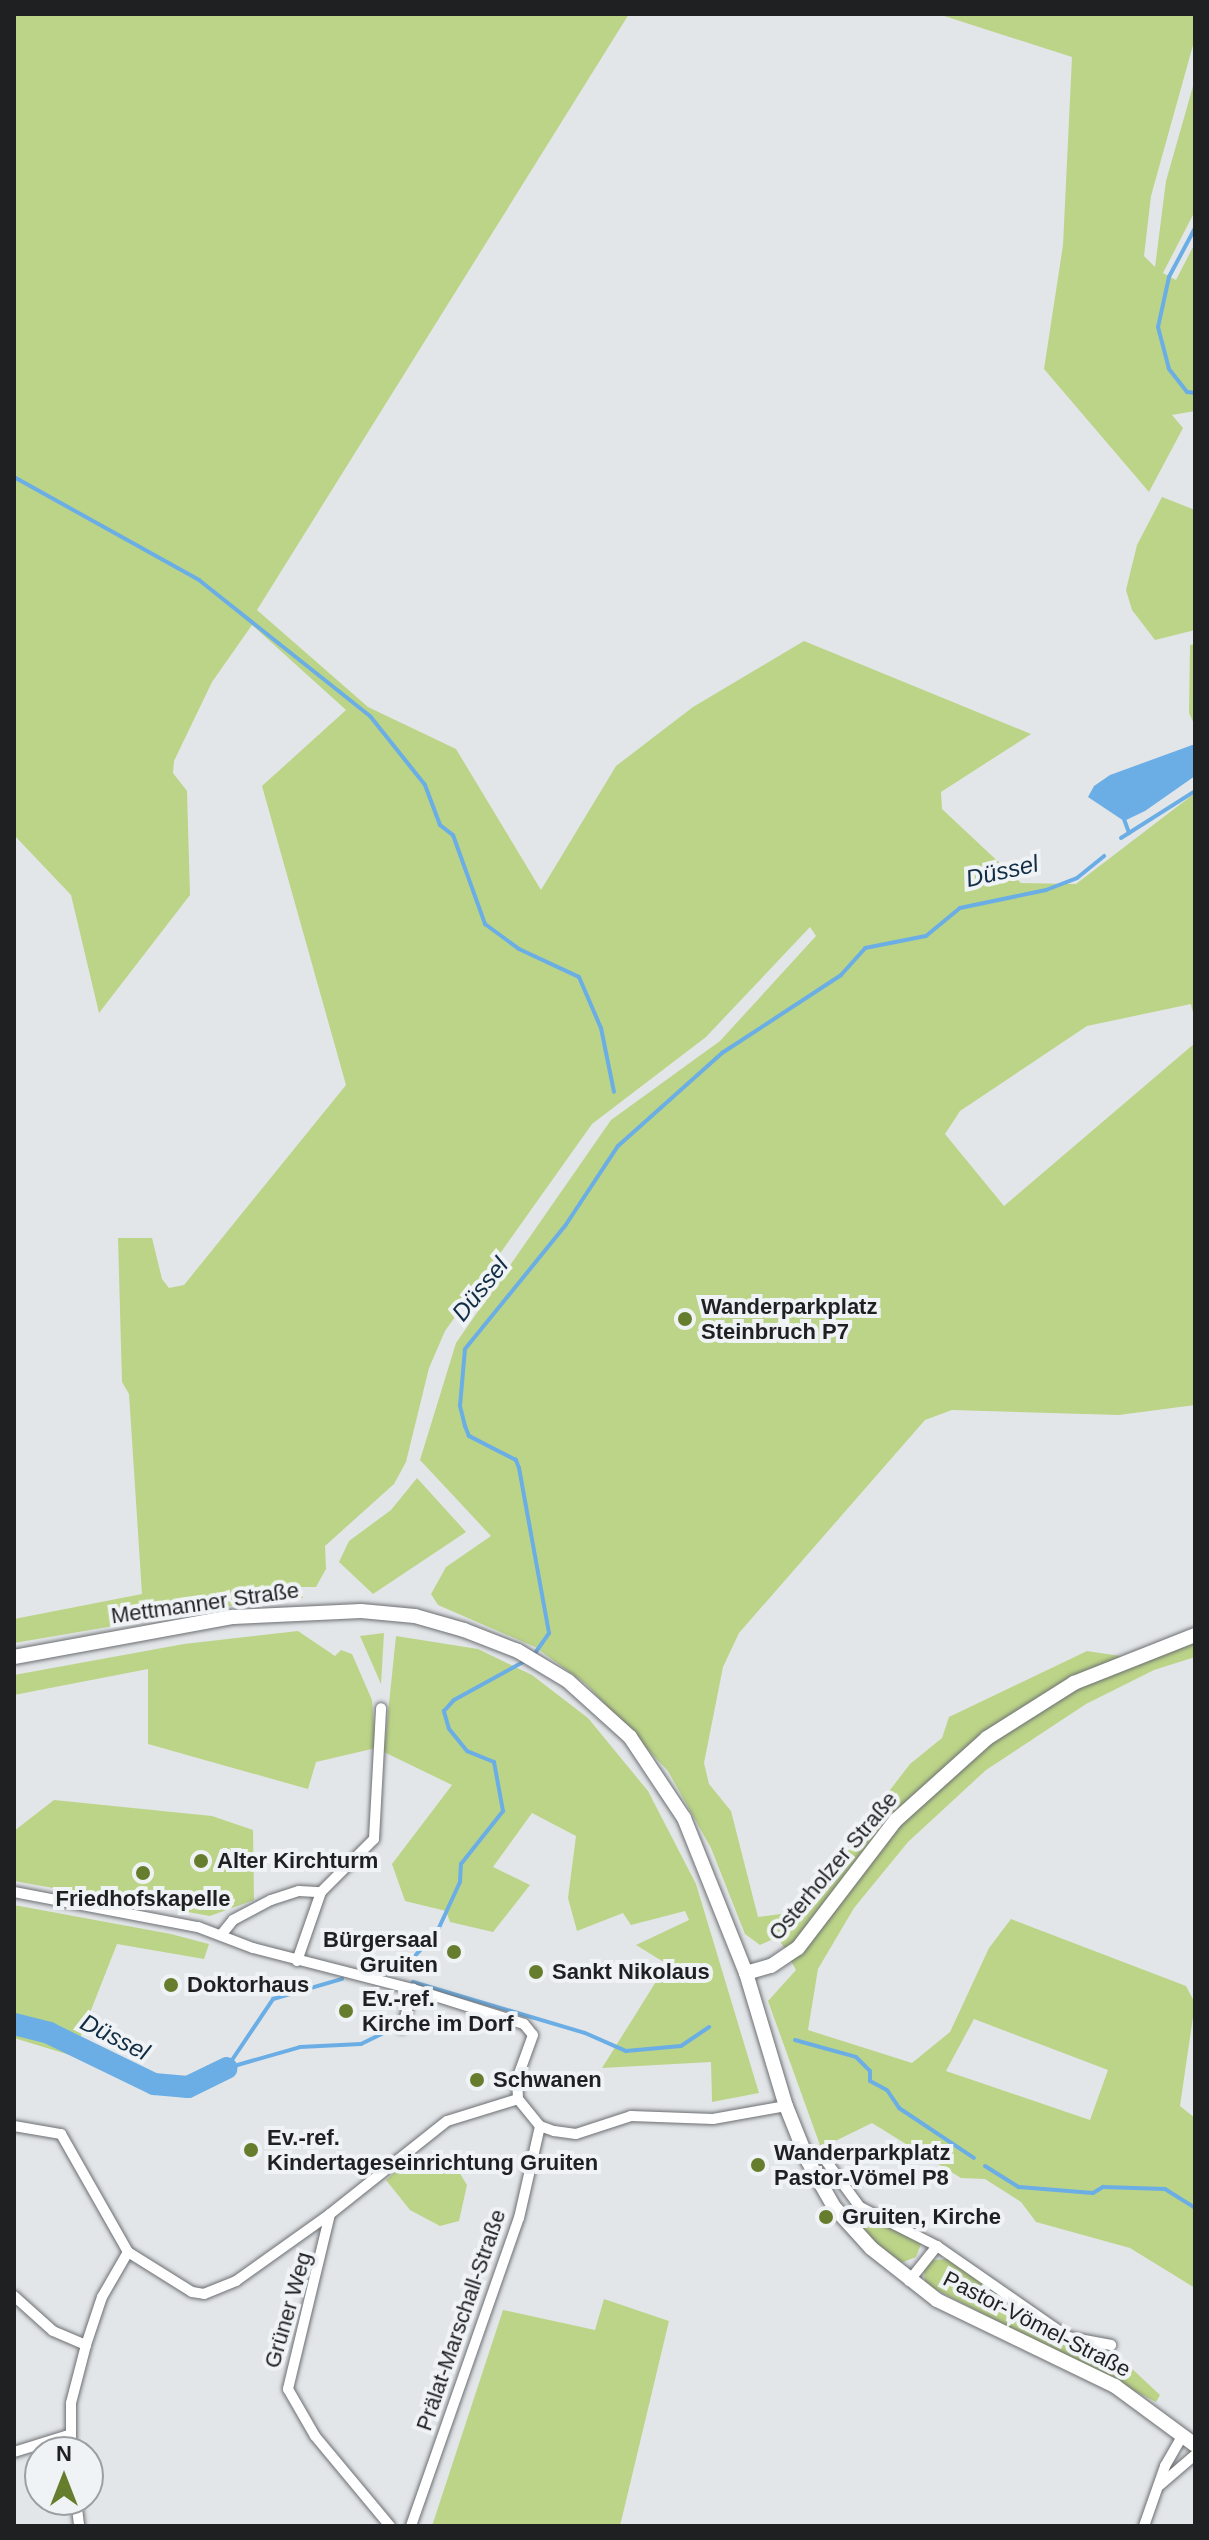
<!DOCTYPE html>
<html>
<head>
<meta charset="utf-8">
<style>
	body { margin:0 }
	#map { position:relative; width:1209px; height:2540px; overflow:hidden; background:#e3e6e9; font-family:Arial,sans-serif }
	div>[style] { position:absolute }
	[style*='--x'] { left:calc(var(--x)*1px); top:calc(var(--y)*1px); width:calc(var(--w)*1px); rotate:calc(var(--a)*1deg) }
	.green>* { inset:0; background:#bcd488 }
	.water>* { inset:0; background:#6baee5 }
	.stream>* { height:4px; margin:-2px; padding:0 2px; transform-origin:2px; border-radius:2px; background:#6baee5 }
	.river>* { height:22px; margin:-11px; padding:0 11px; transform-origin:11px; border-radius:11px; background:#6baee5 }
	.roads { filter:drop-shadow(0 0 2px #6c6f72) drop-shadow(0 0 2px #6c6f72) }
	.street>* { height:10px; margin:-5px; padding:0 5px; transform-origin:5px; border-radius:5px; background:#fff }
	.secondary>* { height:14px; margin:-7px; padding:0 7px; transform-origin:7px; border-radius:7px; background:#fff }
	.dots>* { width:22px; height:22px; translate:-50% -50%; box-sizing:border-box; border:4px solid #f0f3f6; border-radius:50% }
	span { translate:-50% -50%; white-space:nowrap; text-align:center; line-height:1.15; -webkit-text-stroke:8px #f0f3f6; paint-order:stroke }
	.poi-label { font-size:22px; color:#1f2021; font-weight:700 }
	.left { translate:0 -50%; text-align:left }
	.right { translate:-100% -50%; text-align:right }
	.street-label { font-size:22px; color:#1f2021 }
	.water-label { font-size:24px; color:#102d44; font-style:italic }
	.frame { position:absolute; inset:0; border:16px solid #1f2021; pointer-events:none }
	.north { position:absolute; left:24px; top:2436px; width:80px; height:80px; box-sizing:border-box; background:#f0f3f6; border:2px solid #9c9fa1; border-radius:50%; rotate:0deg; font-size:22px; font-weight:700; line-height:32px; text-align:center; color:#1f2021 }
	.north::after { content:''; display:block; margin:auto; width:28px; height:36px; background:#677d2e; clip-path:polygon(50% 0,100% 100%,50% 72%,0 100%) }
</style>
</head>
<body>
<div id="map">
	<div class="green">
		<div style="clip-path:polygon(evenodd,14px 14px,629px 14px,257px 610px,368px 707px,456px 749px,541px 890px,616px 766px,693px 707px,804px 641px,1031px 734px,941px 792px,942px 809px,1021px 883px,1076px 884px,1195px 793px,1195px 1021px,1191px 1004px,1087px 1026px,960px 1111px,945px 1134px,1004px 1206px,1195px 1043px,1195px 1405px,1119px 1415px,952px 1410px,925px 1420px,739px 1633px,723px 1667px,704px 1763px,709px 1784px,731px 1811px,758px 1917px,796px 1912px,910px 1764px,942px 1738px,949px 1717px,1087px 1651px,1146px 1660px,1195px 1643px,1195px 1657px,1154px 1670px,1086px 1704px,986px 1770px,908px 1842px,854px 1908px,818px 1969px,808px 2030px,912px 2063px,950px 2032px,989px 1948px,1011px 1919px,1186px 1986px,1195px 2003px,1180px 2106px,1195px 2118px,1195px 2288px,1130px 2248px,1036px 2222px,1021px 2202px,985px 2179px,961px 2178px,872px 2123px,821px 2148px,768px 2001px,796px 1970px,778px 1937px,760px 1945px,745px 1934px,711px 1848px,668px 1771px,586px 1684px,535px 1647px,438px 1605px,431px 1594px,446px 1567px,491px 1536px,420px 1460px,456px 1343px,611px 1120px,720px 1041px,816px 936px,810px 927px,706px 1037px,592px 1124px,445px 1331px,429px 1368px,406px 1462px,394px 1484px,325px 1546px,326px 1569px,316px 1587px,299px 1587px,303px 1598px,260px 1601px,14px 1643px,14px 1619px,142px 1594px,129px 1394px,122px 1382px,118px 1238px,152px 1238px,162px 1279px,169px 1288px,184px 1285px,346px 1085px,262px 786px,346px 710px,252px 625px,212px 682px,174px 761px,173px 773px,187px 791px,190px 895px,99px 1013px,71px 895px,14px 835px,14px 14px,974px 2019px,1108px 2070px,1090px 2120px,946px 2071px,974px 2019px)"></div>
		<div style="clip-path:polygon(938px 14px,1195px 14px,1195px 38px,1151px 196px,1144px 256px,1155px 267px,1166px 181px,1195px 79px,1195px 211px,1163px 273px,1176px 280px,1195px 243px,1195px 411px,1172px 415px,1183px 428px,1149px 492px,1044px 369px,1063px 245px,1072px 57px)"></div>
		<div style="clip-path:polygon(1162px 497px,1195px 510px,1195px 630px,1155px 640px,1132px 610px,1126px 590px,1137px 545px)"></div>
		<div style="clip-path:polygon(1195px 644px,1195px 726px,1189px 713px,1190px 645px)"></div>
		<div style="clip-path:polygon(417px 1478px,466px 1532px,373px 1594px,339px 1562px,349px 1541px,391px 1510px)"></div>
		<div style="clip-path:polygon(298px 1631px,335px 1656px,341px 1650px,352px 1654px,372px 1700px,376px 1748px,316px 1762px,308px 1789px,148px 1744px,148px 1669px,14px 1695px,14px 1675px,184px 1644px)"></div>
		<div style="clip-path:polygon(384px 1633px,381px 1684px,360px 1636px)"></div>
		<div style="clip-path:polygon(396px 1636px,478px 1649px,532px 1675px,588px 1718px,648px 1791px,696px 1884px,759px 2093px,712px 2102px,711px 2062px,602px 2068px,667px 1964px,636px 1945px,689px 1920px,685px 1911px,631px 1925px,623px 1913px,577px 1931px,568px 1898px,576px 1836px,532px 1813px,493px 1867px,530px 1885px,493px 1932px,450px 1922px,446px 1911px,405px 1901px,392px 1864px,452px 1785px,384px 1752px)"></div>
		<div style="clip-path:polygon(54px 1800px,212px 1816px,253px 1830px,254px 1900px,210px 1916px,14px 1881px,14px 1831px)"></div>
		<div style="clip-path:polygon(14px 1905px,171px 1934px,209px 1944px,204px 1959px,117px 1944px,73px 2056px,14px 2038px)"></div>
		<div style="clip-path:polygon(413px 2157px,453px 2162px,467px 2185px,459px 2221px,440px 2226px,410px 2210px,386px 2180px)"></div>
		<div style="clip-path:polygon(865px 2214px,921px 2244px,916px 2257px,901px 2263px,869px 2237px,859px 2222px)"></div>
		<div style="clip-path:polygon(949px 2259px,1094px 2362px,1111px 2349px,1160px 2395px,1156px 2402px,925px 2284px,924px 2269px,932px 2260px)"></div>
		<div style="clip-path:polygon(604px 2299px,669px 2321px,620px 2526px,432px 2526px,503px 2310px,595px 2330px)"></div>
	</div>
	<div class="water">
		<div style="clip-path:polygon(1195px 744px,1195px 776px,1145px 811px,1124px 821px,1088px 797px,1094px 786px,1110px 775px)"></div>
	</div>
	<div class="stream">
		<div style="--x:1195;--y:228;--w:55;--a:118"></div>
		<div style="--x:1169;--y:277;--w:51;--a:102.4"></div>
		<div style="--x:1158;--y:327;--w:43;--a:75.3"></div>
		<div style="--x:1169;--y:369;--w:29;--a:52"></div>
		<div style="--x:1187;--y:392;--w:8;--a:7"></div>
		<div style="--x:14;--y:477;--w:212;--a:29.1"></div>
		<div style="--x:199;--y:580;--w:218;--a:38.5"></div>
		<div style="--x:370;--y:716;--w:88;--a:51.4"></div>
		<div style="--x:425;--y:785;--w:43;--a:69.4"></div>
		<div style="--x:440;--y:825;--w:16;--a:38"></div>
		<div style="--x:453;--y:835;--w:95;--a:70.2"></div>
		<div style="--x:485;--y:924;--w:42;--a:36.3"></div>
		<div style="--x:519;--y:949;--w:66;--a:25"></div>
		<div style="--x:579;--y:977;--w:56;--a:66.7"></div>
		<div style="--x:601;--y:1028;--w:65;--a:78.5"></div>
		<div style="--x:1124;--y:819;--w:15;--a:70"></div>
		<div style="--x:1121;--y:838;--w:88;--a:-32.4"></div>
		<div style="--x:533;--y:1656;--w:28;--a:-55"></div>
		<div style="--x:549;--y:1633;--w:168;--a:-100.3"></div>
		<div style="--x:519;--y:1468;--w:9;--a:-111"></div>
		<div style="--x:516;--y:1460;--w:53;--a:-152.9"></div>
		<div style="--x:469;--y:1436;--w:11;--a:-112"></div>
		<div style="--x:465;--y:1426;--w:21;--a:-104"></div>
		<div style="--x:460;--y:1406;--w:57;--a:-85"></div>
		<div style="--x:465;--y:1349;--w:159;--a:-50.9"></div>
		<div style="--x:565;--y:1226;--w:96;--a:-56.5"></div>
		<div style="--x:618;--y:1146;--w:140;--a:-41.8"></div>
		<div style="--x:722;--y:1053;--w:142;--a:-33.2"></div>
		<div style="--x:841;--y:975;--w:36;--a:-48"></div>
		<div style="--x:865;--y:948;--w:62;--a:-11.1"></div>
		<div style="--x:926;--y:936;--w:44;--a:-39.5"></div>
		<div style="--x:960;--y:908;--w:88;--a:-11.8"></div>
		<div style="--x:1046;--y:890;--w:33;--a:-21"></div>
		<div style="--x:1077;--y:878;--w:35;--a:-39"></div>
		<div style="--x:401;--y:1971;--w:53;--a:-47.3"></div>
		<div style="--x:437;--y:1932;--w:55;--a:-65.3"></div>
		<div style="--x:460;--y:1882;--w:18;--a:-87"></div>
		<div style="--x:461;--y:1864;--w:68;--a:-51.6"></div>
		<div style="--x:503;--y:1811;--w:50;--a:-100.4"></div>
		<div style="--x:494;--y:1762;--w:29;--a:-158"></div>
		<div style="--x:467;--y:1751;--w:28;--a:-129"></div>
		<div style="--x:449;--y:1729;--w:19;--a:-106"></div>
		<div style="--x:444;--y:1711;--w:15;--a:-48"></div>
		<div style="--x:454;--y:1700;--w:81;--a:-28.8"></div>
		<div style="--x:413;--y:1982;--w:179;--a:16.5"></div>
		<div style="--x:585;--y:2033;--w:45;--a:23.7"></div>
		<div style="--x:626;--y:2051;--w:55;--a:-5.2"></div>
		<div style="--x:681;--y:2046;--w:34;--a:-34"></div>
		<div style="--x:795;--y:2040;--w:63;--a:15.6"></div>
		<div style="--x:856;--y:2057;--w:20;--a:45"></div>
		<div style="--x:870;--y:2071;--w:10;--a:90"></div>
		<div style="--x:870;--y:2081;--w:19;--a:28"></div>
		<div style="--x:887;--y:2090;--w:22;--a:56"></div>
		<div style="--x:899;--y:2108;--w:90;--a:33.7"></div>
		<div style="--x:228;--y:2066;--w:81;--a:-56.1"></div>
		<div style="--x:273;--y:1999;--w:72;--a:-16.2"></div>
		<div style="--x:227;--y:2068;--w:76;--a:-16"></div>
		<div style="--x:300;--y:2047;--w:61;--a:-2.8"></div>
		<div style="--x:361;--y:2044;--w:37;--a:-26"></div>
		<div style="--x:985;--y:2166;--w:40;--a:32"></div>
		<div style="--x:1019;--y:2187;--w:74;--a:4.6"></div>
		<div style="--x:1093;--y:2193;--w:12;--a:-31"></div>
		<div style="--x:1103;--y:2187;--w:62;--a:1.8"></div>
		<div style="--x:1165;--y:2189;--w:36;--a:32"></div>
	</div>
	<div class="river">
		<div style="--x:14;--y:2024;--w:36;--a:14"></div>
		<div style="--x:49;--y:2033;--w:117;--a:25.9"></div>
		<div style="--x:154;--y:2084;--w:34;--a:5"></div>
		<div style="--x:188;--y:2087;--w:43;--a:-26"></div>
	</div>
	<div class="roads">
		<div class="street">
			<div style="--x:14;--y:1892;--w:187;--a:10.8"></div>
			<div style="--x:198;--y:1927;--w:59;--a:20.9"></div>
			<div style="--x:253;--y:1948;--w:165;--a:14.4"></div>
			<div style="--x:413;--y:1989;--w:116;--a:17.5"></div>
			<div style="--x:524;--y:2024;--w:14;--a:51"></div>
			<div style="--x:533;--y:2035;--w:47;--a:110"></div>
			<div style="--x:517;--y:2079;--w:20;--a:87"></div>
			<div style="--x:518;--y:2099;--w:35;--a:51"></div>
			<div style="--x:540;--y:2126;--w:15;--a:20"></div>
			<div style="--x:554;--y:2131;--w:22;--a:8"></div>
			<div style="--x:576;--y:2134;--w:58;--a:-18.1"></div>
			<div style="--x:631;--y:2116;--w:82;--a:2.1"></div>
			<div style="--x:713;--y:2119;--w:74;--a:-10.1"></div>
			<div style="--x:321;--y:1892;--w:75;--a:-45"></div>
			<div style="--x:374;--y:1839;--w:131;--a:-86.9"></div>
			<div style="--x:221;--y:1935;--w:19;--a:-51"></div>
			<div style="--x:233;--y:1920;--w:43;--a:-27.8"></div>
			<div style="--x:271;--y:1900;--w:29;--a:-18"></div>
			<div style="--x:299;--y:1891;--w:22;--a:3"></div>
			<div style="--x:297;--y:1961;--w:73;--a:-70.8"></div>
			<div style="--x:402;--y:2028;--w:41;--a:-74.2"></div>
			<div style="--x:14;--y:2126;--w:48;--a:9.7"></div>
			<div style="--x:61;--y:2134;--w:136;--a:60.4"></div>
			<div style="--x:128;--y:2252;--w:75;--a:32"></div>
			<div style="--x:192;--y:2292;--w:12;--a:9"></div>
			<div style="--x:204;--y:2294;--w:35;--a:-22"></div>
			<div style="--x:236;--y:2281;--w:115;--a:-35.5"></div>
			<div style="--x:330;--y:2214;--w:149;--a:-38.5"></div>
			<div style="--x:447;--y:2121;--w:74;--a:-17.2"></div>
			<div style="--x:821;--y:2154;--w:66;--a:53.7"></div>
			<div style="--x:860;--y:2207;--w:86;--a:26.9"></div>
			<div style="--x:937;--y:2246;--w:160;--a:34.8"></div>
			<div style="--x:1068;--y:2337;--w:44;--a:10.5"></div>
			<div style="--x:330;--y:2214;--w:180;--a:103.5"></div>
			<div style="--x:288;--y:2389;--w:54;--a:60.1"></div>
			<div style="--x:315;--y:2436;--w:117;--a:50.2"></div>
			<div style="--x:909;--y:2281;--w:45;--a:-51.3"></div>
			<div style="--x:14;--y:2296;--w:52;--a:41.9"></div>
			<div style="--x:53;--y:2331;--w:36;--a:23"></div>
			<div style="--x:14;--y:2452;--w:58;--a:-17.2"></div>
			<div style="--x:71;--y:2452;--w:49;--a:-90"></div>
			<div style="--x:71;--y:2403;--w:60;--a:-75.5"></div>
			<div style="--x:86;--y:2345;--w:51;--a:-71.6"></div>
			<div style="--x:102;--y:2297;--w:52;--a:-60"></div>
			<div style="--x:1160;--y:2485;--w:46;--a:-40.6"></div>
			<div style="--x:76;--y:2500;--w:26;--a:83"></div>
			<div style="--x:411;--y:2526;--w:326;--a:-70.7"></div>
			<div style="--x:519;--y:2218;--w:94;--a:-77.1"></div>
			<div style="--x:1144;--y:2526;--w:64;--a:-70.7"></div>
			<div style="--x:1165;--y:2466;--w:36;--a:-60"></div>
		</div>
		<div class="secondary">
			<div style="--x:14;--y:1657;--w:223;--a:-10.4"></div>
			<div style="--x:233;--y:1617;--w:128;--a:-2.7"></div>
			<div style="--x:361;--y:1611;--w:54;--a:5.3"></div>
			<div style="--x:415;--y:1616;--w:51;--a:15.9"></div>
			<div style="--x:464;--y:1630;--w:58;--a:21.3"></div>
			<div style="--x:518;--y:1651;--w:58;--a:31"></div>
			<div style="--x:568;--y:1681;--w:84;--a:42.1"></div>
			<div style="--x:630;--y:1737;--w:97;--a:56.3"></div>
			<div style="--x:684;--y:1818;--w:167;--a:68.2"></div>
			<div style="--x:746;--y:1973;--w:139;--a:73.3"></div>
			<div style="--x:786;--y:2106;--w:59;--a:68.2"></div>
			<div style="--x:808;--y:2161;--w:53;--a:60.5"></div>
			<div style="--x:834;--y:2207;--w:55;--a:47.9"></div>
			<div style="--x:871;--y:2248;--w:84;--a:38.2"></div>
			<div style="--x:937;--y:2300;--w:198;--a:25.8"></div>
			<div style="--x:1115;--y:2386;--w:99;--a:36.4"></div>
			<div style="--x:746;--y:1973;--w:26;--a:-16"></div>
			<div style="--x:771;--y:1966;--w:32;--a:-34"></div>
			<div style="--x:798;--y:1948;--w:161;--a:-52.6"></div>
			<div style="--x:896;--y:1820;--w:122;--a:-42"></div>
			<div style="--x:987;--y:1738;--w:103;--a:-32.3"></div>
			<div style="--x:1074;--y:1683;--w:130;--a:-21.6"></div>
		</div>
	</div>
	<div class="dots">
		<div style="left:685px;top:1319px;background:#677d2e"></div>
		<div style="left:201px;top:1861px;background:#677d2e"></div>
		<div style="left:143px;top:1873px;background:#677d2e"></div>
		<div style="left:454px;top:1952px;background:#677d2e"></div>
		<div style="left:536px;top:1972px;background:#677d2e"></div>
		<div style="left:171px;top:1985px;background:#677d2e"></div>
		<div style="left:346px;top:2011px;background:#677d2e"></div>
		<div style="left:477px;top:2080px;background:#677d2e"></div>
		<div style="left:251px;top:2150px;background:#677d2e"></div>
		<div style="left:758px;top:2165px;background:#677d2e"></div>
		<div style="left:826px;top:2217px;background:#677d2e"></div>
	</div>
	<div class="poi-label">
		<span class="left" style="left:701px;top:1319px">Wanderparkplatz<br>Steinbruch P7</span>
		<span class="left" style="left:217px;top:1861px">Alter Kirchturm</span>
		<span style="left:143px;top:1899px">Friedhofskapelle</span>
		<span class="right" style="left:438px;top:1952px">Bürgersaal<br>Gruiten</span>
		<span class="left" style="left:552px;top:1972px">Sankt Nikolaus</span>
		<span class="left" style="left:187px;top:1985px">Doktorhaus</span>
		<span class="left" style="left:362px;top:2011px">Ev.-ref.<br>Kirche im Dorf</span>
		<span class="left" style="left:493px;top:2080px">Schwanen</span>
		<span class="left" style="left:267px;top:2150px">Ev.-ref.<br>Kindertageseinrichtung Gruiten</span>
		<span class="left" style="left:774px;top:2165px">Wanderparkplatz<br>Pastor-Vömel P8</span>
		<span class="left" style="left:842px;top:2217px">Gruiten, Kirche</span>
	</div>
	<div class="street-label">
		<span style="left:205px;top:1603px;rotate:-8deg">Mettmanner Straße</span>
		<span style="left:833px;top:1866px;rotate:-50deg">Osterholzer Straße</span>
		<span style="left:288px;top:2310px;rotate:-74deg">Grüner Weg</span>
		<span style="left:461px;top:2320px;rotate:-71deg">Prälat-Marschall-Straße</span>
		<span style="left:1037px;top:2324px;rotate:27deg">Pastor-Vömel-Straße</span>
	</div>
	<div class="water-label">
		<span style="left:1002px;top:871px;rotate:-13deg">Düssel</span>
		<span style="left:480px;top:1289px;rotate:-51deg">Düssel</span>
		<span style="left:115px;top:2037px;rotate:27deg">Düssel</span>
	</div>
	<div class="frame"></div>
	<div class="north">N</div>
</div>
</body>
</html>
